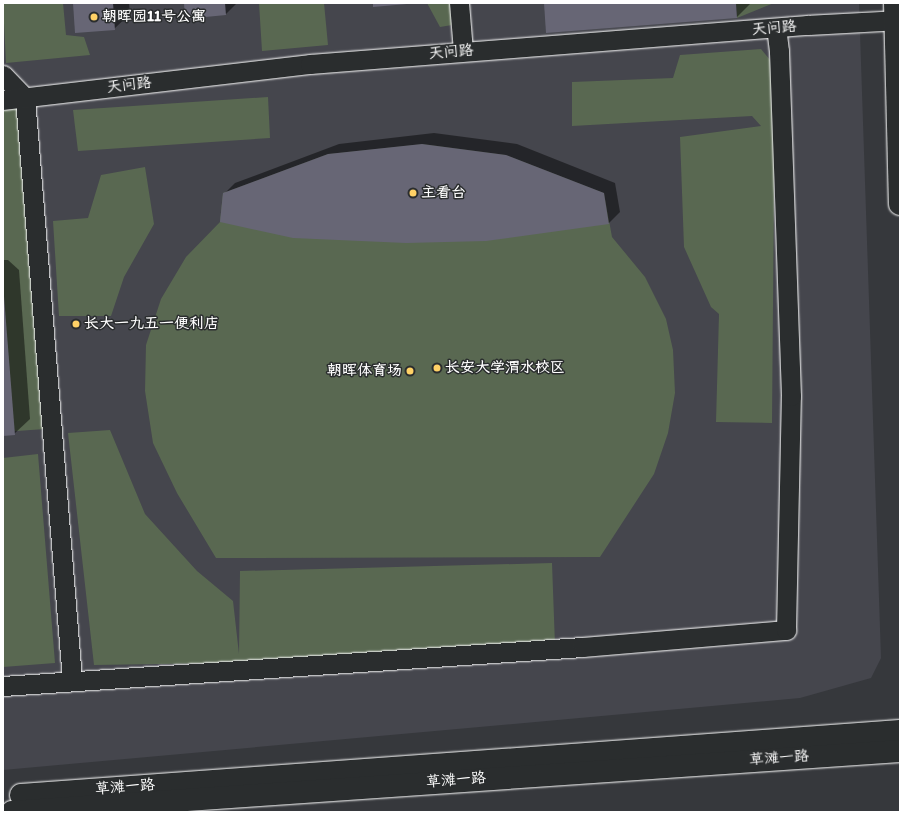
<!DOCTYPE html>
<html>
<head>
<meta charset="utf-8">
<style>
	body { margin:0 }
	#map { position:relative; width:903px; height:815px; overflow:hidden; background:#36383c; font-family:Itim,"LXGW WenKai TC",sans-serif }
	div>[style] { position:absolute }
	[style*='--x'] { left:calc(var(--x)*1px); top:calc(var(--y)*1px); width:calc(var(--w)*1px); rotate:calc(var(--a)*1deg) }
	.built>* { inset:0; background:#45464d }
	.green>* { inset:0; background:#596851 }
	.shadow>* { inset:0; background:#0007 }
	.building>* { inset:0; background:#676675 }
	.roads { filter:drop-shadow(0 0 1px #fff) drop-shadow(0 0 1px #fff) }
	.street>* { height:19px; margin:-9.5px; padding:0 9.5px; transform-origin:9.5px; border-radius:9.5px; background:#2a2d2e }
	.secondary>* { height:22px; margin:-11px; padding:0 11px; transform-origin:11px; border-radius:11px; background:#2a2d2e }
	.dots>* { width:11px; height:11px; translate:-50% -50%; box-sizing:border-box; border:2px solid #2a2d2e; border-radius:50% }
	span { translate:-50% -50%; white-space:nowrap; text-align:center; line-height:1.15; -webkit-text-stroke:3px #2a2d2e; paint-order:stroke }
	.poi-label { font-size:15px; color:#fff; font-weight:700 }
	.left { translate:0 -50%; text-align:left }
	.right { translate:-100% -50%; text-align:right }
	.street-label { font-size:15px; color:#fff }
	.frame { position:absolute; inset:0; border:4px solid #fff; pointer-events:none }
</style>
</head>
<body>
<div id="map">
	<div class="built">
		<div style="clip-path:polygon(3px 3px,859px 3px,881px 658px,871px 678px,800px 698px,3px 770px)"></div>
	</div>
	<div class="green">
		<div style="clip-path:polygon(3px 3px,63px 3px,66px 35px,84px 37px,90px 55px,6px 63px)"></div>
		<div style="clip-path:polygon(259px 3px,324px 3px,328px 45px,262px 51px)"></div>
		<div style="clip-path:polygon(427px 3px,451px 3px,452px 25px,440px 27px)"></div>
		<div style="clip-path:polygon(736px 3px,774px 3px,737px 18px)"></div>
		<div style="clip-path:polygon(761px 49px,775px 66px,772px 423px,716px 422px,719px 314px,711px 307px,684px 247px,680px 137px,761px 126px,752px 116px,572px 126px,572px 82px,673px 78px,680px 55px)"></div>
		<div style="clip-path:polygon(268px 97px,270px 138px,78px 151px,73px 110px)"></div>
		<div style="clip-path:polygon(20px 108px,45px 429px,3px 432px,3px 109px)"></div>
		<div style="clip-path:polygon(423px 144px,506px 155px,604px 193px,612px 237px,645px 277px,666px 319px,673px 350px,675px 393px,668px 433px,654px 474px,600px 557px,216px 558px,177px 493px,153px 443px,145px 391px,146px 345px,161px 299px,186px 257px,220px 222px,223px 193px,328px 154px)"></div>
		<div style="clip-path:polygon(145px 167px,154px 224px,124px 277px,111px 316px,59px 316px,53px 221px,88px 218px,101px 175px)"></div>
		<div style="clip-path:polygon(110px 430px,145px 514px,197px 571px,233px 601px,239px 654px,240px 571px,552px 563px,555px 645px,225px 663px,94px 665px,68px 433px)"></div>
		<div style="clip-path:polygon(38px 454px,55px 663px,3px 667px,3px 458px)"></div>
	</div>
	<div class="shadow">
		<div style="clip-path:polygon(74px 3px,129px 3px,130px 14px,114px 29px)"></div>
		<div style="clip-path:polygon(185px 3px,237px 3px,226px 14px)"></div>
		<div style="clip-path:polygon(545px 3px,751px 3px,737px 17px)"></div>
		<div style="clip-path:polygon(434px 133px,517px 144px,615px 183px,620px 212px,609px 223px,485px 240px,224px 194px,235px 183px,339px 144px)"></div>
		<div style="clip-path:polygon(3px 260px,8px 260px,19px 270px,30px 419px,14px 434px,3px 435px)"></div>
	</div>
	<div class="building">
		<div style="clip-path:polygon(73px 3px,113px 3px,115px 30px,75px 33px)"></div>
		<div style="clip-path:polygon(184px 3px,225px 3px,226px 15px,185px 19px)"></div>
		<div style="clip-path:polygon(373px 3px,407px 3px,407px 4px,373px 7px)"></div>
		<div style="clip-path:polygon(544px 3px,736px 3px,737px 18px,546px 33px)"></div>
		<div style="clip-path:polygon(422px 144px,506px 155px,604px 193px,609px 224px,486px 241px,406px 243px,293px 238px,220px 222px,223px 193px,328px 154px)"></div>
		<div style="clip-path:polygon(3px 284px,15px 435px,3px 436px)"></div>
	</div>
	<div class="roads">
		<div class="street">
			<div style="--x:459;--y:3;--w:48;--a:85.2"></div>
			<div style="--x:3;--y:75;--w:32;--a:46"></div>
			<div style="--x:25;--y:98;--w:584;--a:85.38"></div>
			<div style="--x:3;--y:100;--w:309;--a:-6.7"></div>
			<div style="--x:310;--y:64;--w:499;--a:-4.5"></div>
			<div style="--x:807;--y:25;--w:93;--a:-3.1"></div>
			<div style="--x:3;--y:686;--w:581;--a:-3.85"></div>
			<div style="--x:583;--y:647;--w:204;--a:-4.8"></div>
			<div style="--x:786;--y:630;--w:234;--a:-88.8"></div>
			<div style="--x:791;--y:396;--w:345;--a:-92"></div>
			<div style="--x:779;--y:51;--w:23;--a:-97"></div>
		</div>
		<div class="secondary">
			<div style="--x:895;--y:3;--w:201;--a:88.6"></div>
			<div style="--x:21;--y:795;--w:881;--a:-4.16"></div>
			<div style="--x:12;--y:812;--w:890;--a:-3.93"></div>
		</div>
	</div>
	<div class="dots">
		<div style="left:94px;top:17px;background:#ffd166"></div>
		<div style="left:413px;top:193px;background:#ffd166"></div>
		<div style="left:76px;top:324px;background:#ffd166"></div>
		<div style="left:437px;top:368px;background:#ffd166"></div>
		<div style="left:410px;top:371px;background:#ffd166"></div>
	</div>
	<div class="poi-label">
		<span class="left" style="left:102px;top:17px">朝晖园11号公寓</span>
		<span class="left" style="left:421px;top:193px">主看台</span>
		<span class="left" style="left:84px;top:324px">长大一九五一便利店</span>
		<span class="left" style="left:445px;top:368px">长安大学渭水校区</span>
		<span class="right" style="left:402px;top:371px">朝晖体育场</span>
	</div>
	<div class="street-label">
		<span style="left:774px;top:28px;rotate:-5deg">天问路</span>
		<span style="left:451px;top:52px;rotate:-5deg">天问路</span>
		<span style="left:129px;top:85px;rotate:-7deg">天问路</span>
		<span style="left:779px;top:758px;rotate:-4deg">草滩一路</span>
		<span style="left:456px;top:780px;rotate:-4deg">草滩一路</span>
		<span style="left:125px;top:787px;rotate:-4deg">草滩一路</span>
	</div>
	<div class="frame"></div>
</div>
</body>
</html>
